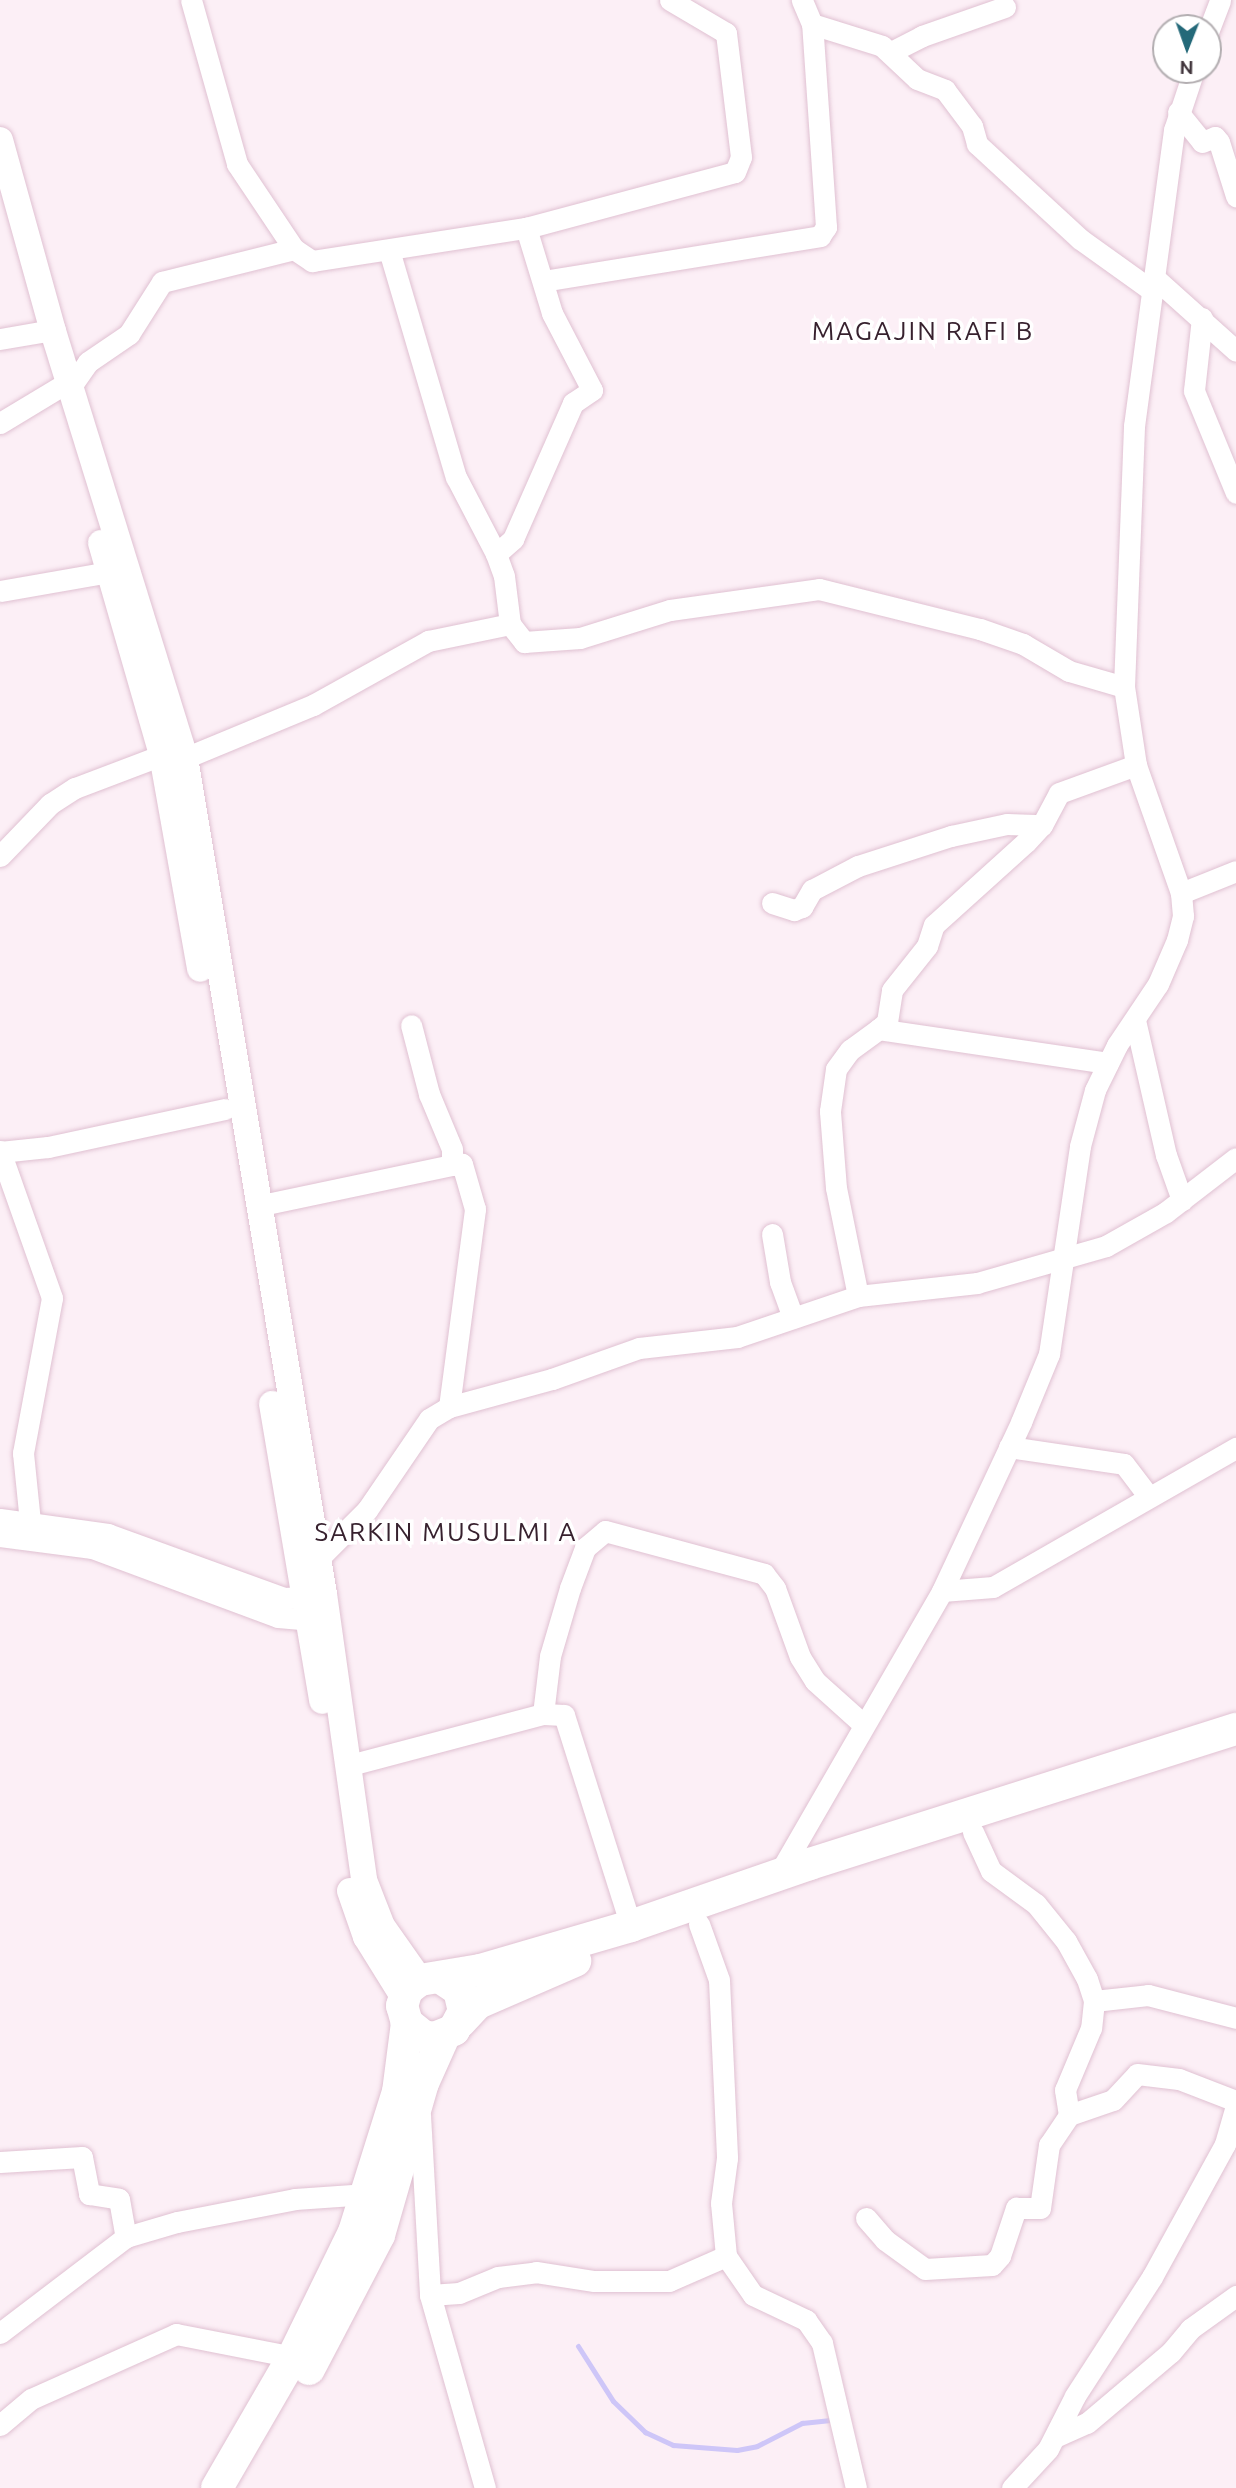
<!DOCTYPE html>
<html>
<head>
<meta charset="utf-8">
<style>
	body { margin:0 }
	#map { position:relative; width:1236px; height:2488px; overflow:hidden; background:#fceff6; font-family:Ubuntu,sans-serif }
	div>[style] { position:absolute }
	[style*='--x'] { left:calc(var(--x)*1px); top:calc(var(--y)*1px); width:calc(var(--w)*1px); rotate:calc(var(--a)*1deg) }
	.stream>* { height:5px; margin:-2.5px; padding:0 2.5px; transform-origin:2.5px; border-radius:2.5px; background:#cec6f8 }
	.roads { filter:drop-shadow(0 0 2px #e0c1d2) drop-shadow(0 0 2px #e0c1d2) }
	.minor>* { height:21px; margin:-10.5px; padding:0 10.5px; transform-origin:10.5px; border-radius:10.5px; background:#fff }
	.major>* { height:26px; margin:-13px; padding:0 13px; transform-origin:13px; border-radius:13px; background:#fff }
	.highway>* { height:32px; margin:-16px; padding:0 16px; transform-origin:16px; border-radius:16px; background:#fff }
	span { translate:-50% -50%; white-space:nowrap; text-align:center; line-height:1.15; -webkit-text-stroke:7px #fff; paint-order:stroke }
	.neighbourhood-label { font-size:26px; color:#37212e; letter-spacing:2px }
	.north { position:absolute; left:1152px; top:14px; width:70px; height:70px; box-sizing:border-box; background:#fff; border:2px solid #b3aeb1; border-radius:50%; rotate:181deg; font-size:19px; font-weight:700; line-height:28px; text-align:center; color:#41353c }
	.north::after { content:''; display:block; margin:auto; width:24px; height:32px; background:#246979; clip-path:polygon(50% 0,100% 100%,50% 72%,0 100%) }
</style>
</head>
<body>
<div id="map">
	<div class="stream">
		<div style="--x:578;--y:2346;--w:65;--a:57.5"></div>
		<div style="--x:613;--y:2401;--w:45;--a:44.1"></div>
		<div style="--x:645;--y:2432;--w:31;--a:25"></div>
		<div style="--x:673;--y:2445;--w:64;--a:4.5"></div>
		<div style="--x:737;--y:2450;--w:20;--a:-11"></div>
		<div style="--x:757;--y:2446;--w:51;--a:-27.1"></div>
		<div style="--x:802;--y:2423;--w:31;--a:-6"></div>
	</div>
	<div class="roads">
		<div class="minor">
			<div style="--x:191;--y:0;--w:170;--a:74.3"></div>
			<div style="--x:237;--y:164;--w:102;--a:56.2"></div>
			<div style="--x:294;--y:249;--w:22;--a:34"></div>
			<div style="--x:312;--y:261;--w:217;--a:-8.8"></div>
			<div style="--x:526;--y:228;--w:216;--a:-15"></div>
			<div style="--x:735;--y:172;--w:16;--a:-68"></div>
			<div style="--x:741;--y:157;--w:125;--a:-96.9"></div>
			<div style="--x:726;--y:33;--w:65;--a:-149.5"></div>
			<div style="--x:812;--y:24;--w:73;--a:17.4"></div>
			<div style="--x:882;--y:46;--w:48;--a:43.3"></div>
			<div style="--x:917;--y:79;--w:30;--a:21"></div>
			<div style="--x:945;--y:90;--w:45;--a:53.1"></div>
			<div style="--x:972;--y:126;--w:19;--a:74"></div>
			<div style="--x:977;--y:144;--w:140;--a:42.7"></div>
			<div style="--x:1080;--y:239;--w:91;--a:35.6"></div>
			<div style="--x:1208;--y:32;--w:34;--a:-69"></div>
			<div style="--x:891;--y:52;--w:35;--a:-27"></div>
			<div style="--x:922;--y:36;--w:88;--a:-19.3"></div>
			<div style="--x:1178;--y:112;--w:38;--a:51"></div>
			<div style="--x:1202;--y:142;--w:14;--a:-21"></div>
			<div style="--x:1215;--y:137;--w:6;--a:51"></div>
			<div style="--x:1219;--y:142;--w:57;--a:72.5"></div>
			<div style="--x:389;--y:250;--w:237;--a:73.6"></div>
			<div style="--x:456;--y:477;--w:87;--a:62.5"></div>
			<div style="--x:496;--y:554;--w:23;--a:70"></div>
			<div style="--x:504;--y:576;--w:48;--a:82.9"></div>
			<div style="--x:510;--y:624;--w:23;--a:52"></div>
			<div style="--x:524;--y:642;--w:56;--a:-4.1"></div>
			<div style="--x:580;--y:638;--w:94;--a:-17.3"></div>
			<div style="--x:670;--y:610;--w:150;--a:-8"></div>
			<div style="--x:819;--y:589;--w:166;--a:14"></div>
			<div style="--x:980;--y:629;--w:46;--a:19.2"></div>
			<div style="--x:1023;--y:644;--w:53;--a:30.4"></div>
			<div style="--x:1069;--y:671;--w:57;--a:16.2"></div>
			<div style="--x:1157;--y:280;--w:106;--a:41.9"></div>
			<div style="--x:543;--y:281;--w:281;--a:-9.2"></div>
			<div style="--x:820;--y:236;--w:11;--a:-56"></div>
			<div style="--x:826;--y:227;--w:203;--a:-93.9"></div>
			<div style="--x:812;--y:24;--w:26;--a:-113"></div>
			<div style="--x:1202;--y:318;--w:73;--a:96.3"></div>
			<div style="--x:1194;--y:391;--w:110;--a:67.6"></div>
			<div style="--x:0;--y:339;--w:42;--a:-9.7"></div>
			<div style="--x:72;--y:385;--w:28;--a:-55"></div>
			<div style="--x:88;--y:362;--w:50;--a:-34.3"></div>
			<div style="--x:129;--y:334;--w:62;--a:-57.6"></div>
			<div style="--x:162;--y:282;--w:136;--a:-14"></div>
			<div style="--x:0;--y:423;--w:68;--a:-31.1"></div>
			<div style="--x:496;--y:554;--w:23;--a:-41"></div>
			<div style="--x:513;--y:539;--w:149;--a:-66.2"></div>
			<div style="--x:573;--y:403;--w:23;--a:-34"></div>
			<div style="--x:592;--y:390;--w:87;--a:-117.5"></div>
			<div style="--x:552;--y:313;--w:89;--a:-107"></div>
			<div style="--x:0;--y:591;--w:111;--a:-9.9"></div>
			<div style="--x:185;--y:758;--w:139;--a:-22.5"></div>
			<div style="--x:313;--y:705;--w:132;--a:-29.1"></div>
			<div style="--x:428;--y:641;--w:84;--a:-11.7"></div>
			<div style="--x:0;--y:856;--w:72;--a:-46.1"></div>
			<div style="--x:50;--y:804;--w:30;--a:-33"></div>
			<div style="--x:75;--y:788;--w:93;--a:-20.8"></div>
			<div style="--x:1181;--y:893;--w:59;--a:-21.8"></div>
			<div style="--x:772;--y:903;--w:23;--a:18"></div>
			<div style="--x:794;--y:910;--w:9;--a:-21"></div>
			<div style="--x:802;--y:907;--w:20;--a:-60"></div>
			<div style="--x:812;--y:890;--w:52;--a:-27.6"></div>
			<div style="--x:858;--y:866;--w:98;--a:-17.9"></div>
			<div style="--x:951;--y:836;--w:57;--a:-12.1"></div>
			<div style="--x:1007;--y:824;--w:35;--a:2"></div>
			<div style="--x:1135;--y:1020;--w:139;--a:77.1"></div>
			<div style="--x:1166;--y:1155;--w:48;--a:70.4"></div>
			<div style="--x:1108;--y:1063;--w:232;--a:-171.6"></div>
			<div style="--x:879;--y:1029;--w:11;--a:-41"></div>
			<div style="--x:887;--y:1022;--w:32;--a:-81"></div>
			<div style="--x:892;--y:990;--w:56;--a:-51.5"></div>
			<div style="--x:927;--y:946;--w:22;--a:-72"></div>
			<div style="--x:934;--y:925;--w:124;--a:-42.1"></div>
			<div style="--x:1026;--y:842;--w:23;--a:-47"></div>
			<div style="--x:1042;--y:825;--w:36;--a:-62"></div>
			<div style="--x:1059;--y:793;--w:82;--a:-20"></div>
			<div style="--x:0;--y:1151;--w:156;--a:70.5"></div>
			<div style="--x:52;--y:1298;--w:158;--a:100.6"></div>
			<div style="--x:23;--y:1453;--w:69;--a:84.2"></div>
			<div style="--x:0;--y:1152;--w:48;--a:-5.9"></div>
			<div style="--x:48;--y:1147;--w:181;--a:-12.1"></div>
			<div style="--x:257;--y:1206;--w:199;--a:-11.9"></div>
			<div style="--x:452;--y:1165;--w:16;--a:-90"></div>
			<div style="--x:452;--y:1149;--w:60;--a:-112.7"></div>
			<div style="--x:429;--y:1094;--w:71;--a:-104.6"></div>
			<div style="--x:772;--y:1234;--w:49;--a:80.5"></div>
			<div style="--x:780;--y:1282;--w:38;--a:70"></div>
			<div style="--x:858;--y:1296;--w:110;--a:-101.5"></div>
			<div style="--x:836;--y:1188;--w:77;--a:-94.5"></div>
			<div style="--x:830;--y:1111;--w:42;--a:-81.9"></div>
			<div style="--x:836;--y:1069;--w:24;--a:-54"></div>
			<div style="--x:850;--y:1050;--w:36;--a:-36"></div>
			<div style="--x:449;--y:1407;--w:200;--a:-82.5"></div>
			<div style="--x:475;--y:1209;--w:47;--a:-106.1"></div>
			<div style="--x:462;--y:1164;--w:10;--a:174"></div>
			<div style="--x:1009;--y:1447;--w:116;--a:8.4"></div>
			<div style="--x:1124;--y:1464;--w:41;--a:52.9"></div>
			<div style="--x:0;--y:1519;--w:109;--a:7.9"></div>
			<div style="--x:108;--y:1534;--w:187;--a:20"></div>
			<div style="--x:284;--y:1598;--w:34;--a:-3"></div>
			<div style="--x:0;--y:1536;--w:93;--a:7.4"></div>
			<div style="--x:92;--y:1548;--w:198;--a:20.4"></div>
			<div style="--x:278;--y:1617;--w:46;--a:5"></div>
			<div style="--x:317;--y:1560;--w:71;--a:-45"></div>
			<div style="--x:367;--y:1510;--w:110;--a:-55.7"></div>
			<div style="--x:429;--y:1419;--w:23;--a:-31"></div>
			<div style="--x:449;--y:1407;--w:107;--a:-15.2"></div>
			<div style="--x:552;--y:1379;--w:92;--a:-19.6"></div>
			<div style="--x:639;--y:1348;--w:99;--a:-6.4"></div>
			<div style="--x:737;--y:1337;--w:128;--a:-18.7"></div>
			<div style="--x:858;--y:1296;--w:120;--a:-6.2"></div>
			<div style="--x:977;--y:1283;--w:134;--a:-16"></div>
			<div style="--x:1106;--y:1246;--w:69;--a:-29.5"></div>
			<div style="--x:1166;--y:1212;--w:88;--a:-37.6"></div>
			<div style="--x:942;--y:1591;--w:51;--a:-4.5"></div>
			<div style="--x:993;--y:1587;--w:280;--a:-29.8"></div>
			<div style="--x:543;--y:1714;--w:58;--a:-83.1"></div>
			<div style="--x:550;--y:1656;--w:71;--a:-73.6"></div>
			<div style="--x:570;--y:1588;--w:43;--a:-69.4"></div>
			<div style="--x:585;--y:1548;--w:26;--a:-40"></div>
			<div style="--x:605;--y:1531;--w:165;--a:15.1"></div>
			<div style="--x:764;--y:1574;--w:18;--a:52"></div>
			<div style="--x:775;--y:1588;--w:73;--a:70.1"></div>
			<div style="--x:800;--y:1657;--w:28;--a:58"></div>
			<div style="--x:815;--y:1681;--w:66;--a:41.9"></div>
			<div style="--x:350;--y:1765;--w:200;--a:-14.8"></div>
			<div style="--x:543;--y:1714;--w:21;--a:3"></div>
			<div style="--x:564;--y:1715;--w:221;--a:72.4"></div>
			<div style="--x:973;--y:1832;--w:43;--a:65.2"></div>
			<div style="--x:991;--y:1871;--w:56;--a:36.3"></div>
			<div style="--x:1036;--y:1904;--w:48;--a:51"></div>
			<div style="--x:1066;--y:1941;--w:43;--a:61.1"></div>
			<div style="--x:1087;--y:1979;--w:23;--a:72"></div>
			<div style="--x:1094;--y:2001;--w:27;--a:96"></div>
			<div style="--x:1091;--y:2028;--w:67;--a:112.8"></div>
			<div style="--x:1065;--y:2090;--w:25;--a:81"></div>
			<div style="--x:777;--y:1877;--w:330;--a:-60"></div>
			<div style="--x:942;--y:1591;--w:187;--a:-64.9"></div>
			<div style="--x:1021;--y:1422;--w:74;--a:-67.6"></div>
			<div style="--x:1049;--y:1354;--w:210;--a:-81.5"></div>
			<div style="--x:1080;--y:1146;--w:58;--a:-75"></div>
			<div style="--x:1095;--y:1090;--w:50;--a:-63.9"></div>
			<div style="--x:1117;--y:1045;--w:73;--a:-56.1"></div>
			<div style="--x:1158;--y:984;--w:48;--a:-66.6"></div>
			<div style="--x:1177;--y:940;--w:25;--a:-76"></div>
			<div style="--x:1183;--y:916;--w:23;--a:-95"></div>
			<div style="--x:1181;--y:893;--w:136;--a:-109.4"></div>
			<div style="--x:1136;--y:765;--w:79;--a:-98.7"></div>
			<div style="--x:1124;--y:687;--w:261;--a:-87.8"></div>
			<div style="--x:1134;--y:426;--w:299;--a:-82.3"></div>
			<div style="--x:1174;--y:130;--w:63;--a:-71.6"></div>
			<div style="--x:699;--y:1924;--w:59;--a:70.3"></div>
			<div style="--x:719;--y:1980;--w:178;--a:87.4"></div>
			<div style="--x:727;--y:2158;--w:45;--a:97.6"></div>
			<div style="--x:721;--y:2203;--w:53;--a:84.6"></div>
			<div style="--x:726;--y:2256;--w:47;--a:55.3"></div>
			<div style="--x:753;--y:2295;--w:59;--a:25.3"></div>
			<div style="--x:806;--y:2320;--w:28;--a:55"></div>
			<div style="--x:822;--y:2343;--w:149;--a:76.8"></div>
			<div style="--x:1094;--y:2001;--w:54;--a:-6.3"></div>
			<div style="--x:1148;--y:1995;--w:91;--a:14.6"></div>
			<div style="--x:420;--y:2115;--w:180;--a:86.8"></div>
			<div style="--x:430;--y:2295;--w:201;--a:74.1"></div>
			<div style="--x:0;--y:2162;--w:82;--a:-3.5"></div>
			<div style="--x:82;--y:2157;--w:38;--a:79"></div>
			<div style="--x:89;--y:2194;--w:30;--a:9"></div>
			<div style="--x:119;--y:2199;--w:39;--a:80"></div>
			<div style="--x:866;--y:2218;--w:29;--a:49"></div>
			<div style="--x:885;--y:2240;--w:49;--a:35.9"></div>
			<div style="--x:925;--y:2269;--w:67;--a:-3.4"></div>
			<div style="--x:992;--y:2265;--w:12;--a:-48"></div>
			<div style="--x:1000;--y:2256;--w:51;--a:-71.6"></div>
			<div style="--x:1016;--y:2208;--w:24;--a:0"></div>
			<div style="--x:1040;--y:2208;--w:64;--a:-81.9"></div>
			<div style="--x:1049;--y:2145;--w:36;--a:-56"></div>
			<div style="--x:1069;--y:2115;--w:46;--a:-18.8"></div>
			<div style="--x:1113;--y:2100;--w:35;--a:-47"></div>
			<div style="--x:1137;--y:2074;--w:42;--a:6.8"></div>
			<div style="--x:1179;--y:2079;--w:61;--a:21.1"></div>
			<div style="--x:430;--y:2295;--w:29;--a:-4"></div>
			<div style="--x:459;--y:2293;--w:42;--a:-22.3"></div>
			<div style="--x:498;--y:2277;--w:38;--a:-7"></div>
			<div style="--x:536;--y:2272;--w:59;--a:8.8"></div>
			<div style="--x:594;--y:2281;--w:75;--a:0"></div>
			<div style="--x:669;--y:2281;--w:62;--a:-23.7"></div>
			<div style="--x:0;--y:2333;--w:158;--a:-37.3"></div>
			<div style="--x:126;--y:2237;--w:53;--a:-16.4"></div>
			<div style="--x:177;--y:2222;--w:120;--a:-11"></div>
			<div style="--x:295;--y:2199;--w:72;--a:-4"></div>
			<div style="--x:0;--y:2425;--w:40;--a:-40"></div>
			<div style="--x:31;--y:2399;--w:159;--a:-24.1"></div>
			<div style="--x:176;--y:2334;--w:119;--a:11.1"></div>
			<div style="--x:1055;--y:2437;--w:35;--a:-24"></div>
			<div style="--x:1087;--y:2423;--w:110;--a:-40.2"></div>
			<div style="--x:1171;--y:2352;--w:30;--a:-50"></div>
			<div style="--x:1190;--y:2329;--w:57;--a:-35.7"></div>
			<div style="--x:1012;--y:2488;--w:53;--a:-47.3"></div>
			<div style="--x:1048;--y:2449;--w:59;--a:-63"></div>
			<div style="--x:1075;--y:2396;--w:142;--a:-57.1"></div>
			<div style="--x:1152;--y:2277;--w:152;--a:-61.2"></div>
			<div style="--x:1225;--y:2144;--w:40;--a:-74"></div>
		</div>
		<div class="major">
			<div style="--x:0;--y:140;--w:198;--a:74.5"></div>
			<div style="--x:53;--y:331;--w:447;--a:72.8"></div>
			<div style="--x:185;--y:758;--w:847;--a:80.56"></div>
			<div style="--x:324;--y:1594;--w:289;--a:82"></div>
			<div style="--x:364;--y:1880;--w:49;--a:68.6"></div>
			<div style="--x:382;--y:1926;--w:66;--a:54.9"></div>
			<div style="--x:101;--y:543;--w:221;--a:73.9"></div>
			<div style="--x:162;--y:755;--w:217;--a:79.9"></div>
			<div style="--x:272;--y:1404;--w:301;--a:80.4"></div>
			<div style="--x:350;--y:1891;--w:49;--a:70.8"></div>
			<div style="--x:366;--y:1937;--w:72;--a:58.1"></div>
		</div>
		<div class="highway">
			<div style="--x:441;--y:1978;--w:22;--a:34"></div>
			<div style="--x:459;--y:1990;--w:22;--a:77"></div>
			<div style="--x:464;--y:2011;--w:21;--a:118"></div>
			<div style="--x:454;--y:2030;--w:22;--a:158"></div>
			<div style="--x:434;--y:2038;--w:11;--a:-170"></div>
			<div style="--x:423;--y:2036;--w:21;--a:-141"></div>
			<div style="--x:407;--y:2023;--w:18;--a:-106"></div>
			<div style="--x:402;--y:2006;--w:17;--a:-73"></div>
			<div style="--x:407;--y:1990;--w:16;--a:-38"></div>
			<div style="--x:420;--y:1980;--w:61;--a:-9.5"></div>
			<div style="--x:480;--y:1970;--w:157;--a:-16.2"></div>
			<div style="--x:631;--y:1926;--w:189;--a:-19.1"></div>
			<div style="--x:810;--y:1864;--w:447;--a:-17.6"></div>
			<div style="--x:460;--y:2022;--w:26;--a:-47"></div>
			<div style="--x:478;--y:2003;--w:106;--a:-23.4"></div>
			<div style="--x:309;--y:2369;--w:151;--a:-62.4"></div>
			<div style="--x:379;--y:2235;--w:158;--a:-73.9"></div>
			<div style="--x:423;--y:2083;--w:51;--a:-65.9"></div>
			<div style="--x:217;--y:2488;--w:151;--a:-59.9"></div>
			<div style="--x:293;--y:2357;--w:139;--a:-64"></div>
			<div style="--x:354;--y:2232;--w:147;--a:-72.6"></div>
			<div style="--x:398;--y:2092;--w:70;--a:-82.6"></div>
		</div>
	</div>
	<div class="neighbourhood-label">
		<span style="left:923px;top:331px">MAGAJIN RAFI B</span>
		<span style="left:446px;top:1532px">SARKIN MUSULMI A</span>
	</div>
	<div class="north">N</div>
</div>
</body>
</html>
